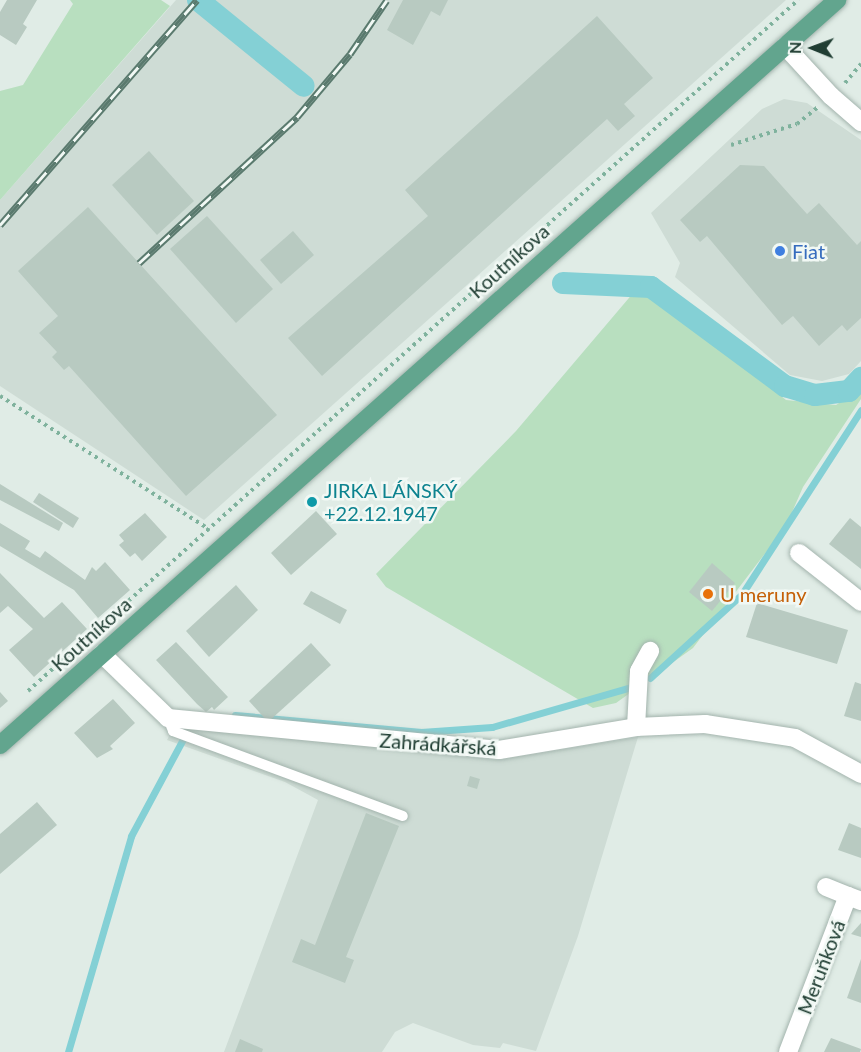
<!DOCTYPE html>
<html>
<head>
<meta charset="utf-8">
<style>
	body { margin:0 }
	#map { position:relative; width:861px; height:1052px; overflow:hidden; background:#e0ece6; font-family:Lato,sans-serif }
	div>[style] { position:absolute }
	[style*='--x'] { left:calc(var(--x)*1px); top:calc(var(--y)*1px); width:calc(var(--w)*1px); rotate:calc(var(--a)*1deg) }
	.built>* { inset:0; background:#cedcd5 }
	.green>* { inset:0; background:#b8dfbf }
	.stream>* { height:7px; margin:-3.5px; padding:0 3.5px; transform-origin:3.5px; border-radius:3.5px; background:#84d0d5 }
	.canal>* { height:22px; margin:-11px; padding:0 11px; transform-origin:11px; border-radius:11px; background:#84d0d5 }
	.building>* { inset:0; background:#b8cac1 }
	.path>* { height:4px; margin-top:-2px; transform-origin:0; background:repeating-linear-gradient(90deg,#7fb29d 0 3px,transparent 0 7.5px) }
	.roads { filter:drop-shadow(0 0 2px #a3b4ad) drop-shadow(0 0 2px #a3b4ad) }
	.lane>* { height:10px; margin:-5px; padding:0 5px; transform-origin:5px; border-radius:5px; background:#fff }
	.street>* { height:18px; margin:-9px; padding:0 9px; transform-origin:9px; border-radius:9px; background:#fff }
	.primary>* { height:18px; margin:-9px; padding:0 9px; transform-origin:9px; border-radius:9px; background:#62a58e }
	.rail>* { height:7px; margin-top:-3.5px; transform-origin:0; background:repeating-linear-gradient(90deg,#f1f8f4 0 14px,#5a7a6e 0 28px); box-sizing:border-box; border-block:2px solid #5a7a6e }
	.dots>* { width:16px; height:16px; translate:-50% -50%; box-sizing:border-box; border:3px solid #f1f8f4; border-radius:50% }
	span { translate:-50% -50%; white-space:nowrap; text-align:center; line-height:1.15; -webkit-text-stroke:5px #f1f8f4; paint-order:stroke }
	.shop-label { font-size:20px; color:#366cbe }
	.left { translate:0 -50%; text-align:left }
	.street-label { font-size:20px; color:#203e33 }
	.culture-label { font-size:20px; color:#0d838f }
	.food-label { font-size:20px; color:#c56008 }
	.north { position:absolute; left:783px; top:18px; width:60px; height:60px; -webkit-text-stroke:4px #f1f8f4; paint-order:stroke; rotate:271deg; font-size:16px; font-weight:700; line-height:24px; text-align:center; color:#203e33 }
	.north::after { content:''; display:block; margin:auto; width:21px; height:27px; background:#203e33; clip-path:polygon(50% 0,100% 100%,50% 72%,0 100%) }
</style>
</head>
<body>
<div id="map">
	<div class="built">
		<div style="clip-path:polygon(176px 0,786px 0,204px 520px,0 386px,0 200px)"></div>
		<div style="clip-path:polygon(784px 99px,807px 103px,861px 140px,861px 361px,849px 374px,822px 381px,790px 375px,675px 277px,680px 263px,651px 213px,762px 109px)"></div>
		<div style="clip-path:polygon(176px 724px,498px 760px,638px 737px,578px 936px,536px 1051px,503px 1043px,500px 1048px,473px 1045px,413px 1023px,395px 1032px,382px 1052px,224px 1052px,318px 800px,285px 782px,167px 740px)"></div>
	</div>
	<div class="green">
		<div style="clip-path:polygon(70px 0,161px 0,170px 6px,0 200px,0 91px,23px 85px,73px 4px)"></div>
		<div style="clip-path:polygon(634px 292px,658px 299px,786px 400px,836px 405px,861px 389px,861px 399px,803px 487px,786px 526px,693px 648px,616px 703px,593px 708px,386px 587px,376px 574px,516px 431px)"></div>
	</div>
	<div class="stream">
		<div style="--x:650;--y:678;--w:125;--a:-42.4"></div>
		<div style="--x:742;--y:594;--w:219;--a:-57.1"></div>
		<div style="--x:235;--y:715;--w:187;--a:5.2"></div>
		<div style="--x:421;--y:732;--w:71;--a:-4"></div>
		<div style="--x:492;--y:727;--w:149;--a:-16"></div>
		<div style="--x:68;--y:1052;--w:225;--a:-73.7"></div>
		<div style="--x:131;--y:836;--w:110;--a:-61.8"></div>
	</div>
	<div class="canal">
		<div style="--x:198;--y:0;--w:136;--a:39.1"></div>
		<div style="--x:563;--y:283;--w:88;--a:2.6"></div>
		<div style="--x:651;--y:287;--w:167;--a:36.5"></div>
		<div style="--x:785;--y:386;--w:31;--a:17"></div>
		<div style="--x:815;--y:395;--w:34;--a:-7"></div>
		<div style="--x:849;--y:391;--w:18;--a:-47"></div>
	</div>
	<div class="building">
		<div style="clip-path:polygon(7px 0,37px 0,23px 24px,27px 27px,16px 45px,0 35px,0 12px)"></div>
		<div style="clip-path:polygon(403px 0,448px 0,440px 16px,431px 11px,413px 45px,387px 30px)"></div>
		<div style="clip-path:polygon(597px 16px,653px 78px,624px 104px,635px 116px,618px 131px,607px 119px,322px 376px,288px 338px,428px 216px,405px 190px)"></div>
		<div style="clip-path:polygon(149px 151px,194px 201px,157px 235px,112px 185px)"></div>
		<div style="clip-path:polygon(740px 165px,764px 166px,807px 214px,819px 203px,857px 245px,861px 241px,861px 318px,847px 331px,842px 325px,819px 346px,793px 316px,782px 325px,707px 236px,700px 242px,680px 220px)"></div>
		<div style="clip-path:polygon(88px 207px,277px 415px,186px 496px,69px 366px,64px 370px,52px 357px,57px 352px,39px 333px,58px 316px,18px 271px)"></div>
		<div style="clip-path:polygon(207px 216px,273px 289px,236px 323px,170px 249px)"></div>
		<div style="clip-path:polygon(293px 231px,314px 255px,281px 284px,260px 260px)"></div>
		<div style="clip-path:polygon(0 484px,63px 523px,59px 531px,0 500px)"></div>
		<div style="clip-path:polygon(39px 493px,79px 518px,73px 528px,33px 502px)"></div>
		<div style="clip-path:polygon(316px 511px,337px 534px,291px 575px,271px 553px)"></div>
		<div style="clip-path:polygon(145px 513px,167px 537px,142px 561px,135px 553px,130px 557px,119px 545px,124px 541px,119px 535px)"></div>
		<div style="clip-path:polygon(850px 518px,861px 527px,861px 569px,829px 544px)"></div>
		<div style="clip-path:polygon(0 523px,30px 541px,25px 549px,40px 558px,45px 551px,85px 580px,92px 567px,96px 571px,105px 562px,130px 590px,98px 618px,74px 590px,0 546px)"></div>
		<div style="clip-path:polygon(712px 563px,735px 583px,712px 611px,689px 592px)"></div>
		<div style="clip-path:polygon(0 573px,44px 618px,62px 602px,87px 629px,34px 677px,9px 650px,33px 629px,8px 606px,0 613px)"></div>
		<div style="clip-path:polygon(236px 585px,258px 610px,209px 657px,186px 631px)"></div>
		<div style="clip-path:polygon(311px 591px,347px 610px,340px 624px,303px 604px)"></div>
		<div style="clip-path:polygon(757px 603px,848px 630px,837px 664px,746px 637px)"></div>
		<div style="clip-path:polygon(176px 642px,228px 697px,214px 710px,212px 707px,206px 712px,197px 704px,156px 660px)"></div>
		<div style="clip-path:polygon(311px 643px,331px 665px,268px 722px,249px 701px)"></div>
		<div style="clip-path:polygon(855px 682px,861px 684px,861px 721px,844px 716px)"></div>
		<div style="clip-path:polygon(0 692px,8px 701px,0 708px)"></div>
		<div style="clip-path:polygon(113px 699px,135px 723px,110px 746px,113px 749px,97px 758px,74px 733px)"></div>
		<div style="clip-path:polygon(470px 776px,480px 779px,477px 789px,467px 786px)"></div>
		<div style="clip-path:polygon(37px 802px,57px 825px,0 874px,0 834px)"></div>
		<div style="clip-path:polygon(366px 813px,399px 826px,346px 957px,354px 960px,345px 983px,292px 962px,301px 939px,315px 945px)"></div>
		<div style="clip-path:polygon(849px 823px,861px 828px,861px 858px,838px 850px)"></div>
		<div style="clip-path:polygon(861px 923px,861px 937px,851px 934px)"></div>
		<div style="clip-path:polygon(861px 959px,861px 1003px,847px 998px)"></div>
		<div style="clip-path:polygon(831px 1038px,861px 1049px,860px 1052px,824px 1052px)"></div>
		<div style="clip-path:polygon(240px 1039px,263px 1049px,262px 1052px,235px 1052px)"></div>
	</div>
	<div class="path">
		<div style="--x:845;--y:83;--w:25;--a:-50"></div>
		<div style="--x:731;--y:145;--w:69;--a:-17.7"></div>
		<div style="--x:797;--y:124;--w:26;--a:-39"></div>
		<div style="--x:0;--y:396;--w:248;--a:32.5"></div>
		<div style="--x:28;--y:691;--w:1035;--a:-41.9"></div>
	</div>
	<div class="roads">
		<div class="lane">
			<div style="--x:168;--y:718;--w:14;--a:69"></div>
			<div style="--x:173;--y:731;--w:245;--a:20.3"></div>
		</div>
		<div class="street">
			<div style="--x:785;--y:46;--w:68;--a:47.4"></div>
			<div style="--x:831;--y:96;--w:40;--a:41"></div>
			<div style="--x:799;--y:553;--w:79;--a:38.3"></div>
			<div style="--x:102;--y:654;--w:92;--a:44.1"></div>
			<div style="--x:168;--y:718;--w:333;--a:5.5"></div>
			<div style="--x:499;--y:750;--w:139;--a:-9.5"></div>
			<div style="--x:636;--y:727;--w:69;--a:-2.5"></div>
			<div style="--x:705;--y:724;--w:91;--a:8.8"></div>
			<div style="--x:795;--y:738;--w:75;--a:28.6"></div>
			<div style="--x:636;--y:727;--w:56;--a:-86.9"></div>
			<div style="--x:639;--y:671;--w:23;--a:-61"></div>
			<div style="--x:826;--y:887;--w:24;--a:22"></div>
			<div style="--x:788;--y:1052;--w:167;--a:-69"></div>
			<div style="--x:848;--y:896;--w:14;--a:21"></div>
		</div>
		<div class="primary">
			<div style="--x:0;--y:745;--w:1121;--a:-41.67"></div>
		</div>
	</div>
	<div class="rail">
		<div style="--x:0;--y:225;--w:299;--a:-48.8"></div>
		<div style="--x:139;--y:263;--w:215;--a:-42.7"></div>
		<div style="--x:297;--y:117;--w:82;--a:-49.9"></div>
		<div style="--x:350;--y:54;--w:65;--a:-55.6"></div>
	</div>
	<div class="dots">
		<div style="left:780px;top:251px;background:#3f7fe0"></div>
		<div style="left:312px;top:502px;background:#0f9aa8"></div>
		<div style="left:708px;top:594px;background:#e8710a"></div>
	</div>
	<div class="shop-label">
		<span class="left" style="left:792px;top:251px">Fiat</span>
	</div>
	<div class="street-label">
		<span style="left:509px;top:261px;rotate:-42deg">Koutníkova</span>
		<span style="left:91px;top:634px;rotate:-42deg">Koutníkova</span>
		<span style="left:438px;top:744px;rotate:4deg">Zahrádkářská</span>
		<span style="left:821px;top:967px;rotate:-69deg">Meruňková</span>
	</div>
	<div class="culture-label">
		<span class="left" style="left:324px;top:502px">JIRKA LÁNSKÝ<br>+22.12.1947</span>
	</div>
	<div class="food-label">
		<span class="left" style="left:720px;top:594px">U meruny</span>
	</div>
	<div class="north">N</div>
</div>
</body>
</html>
